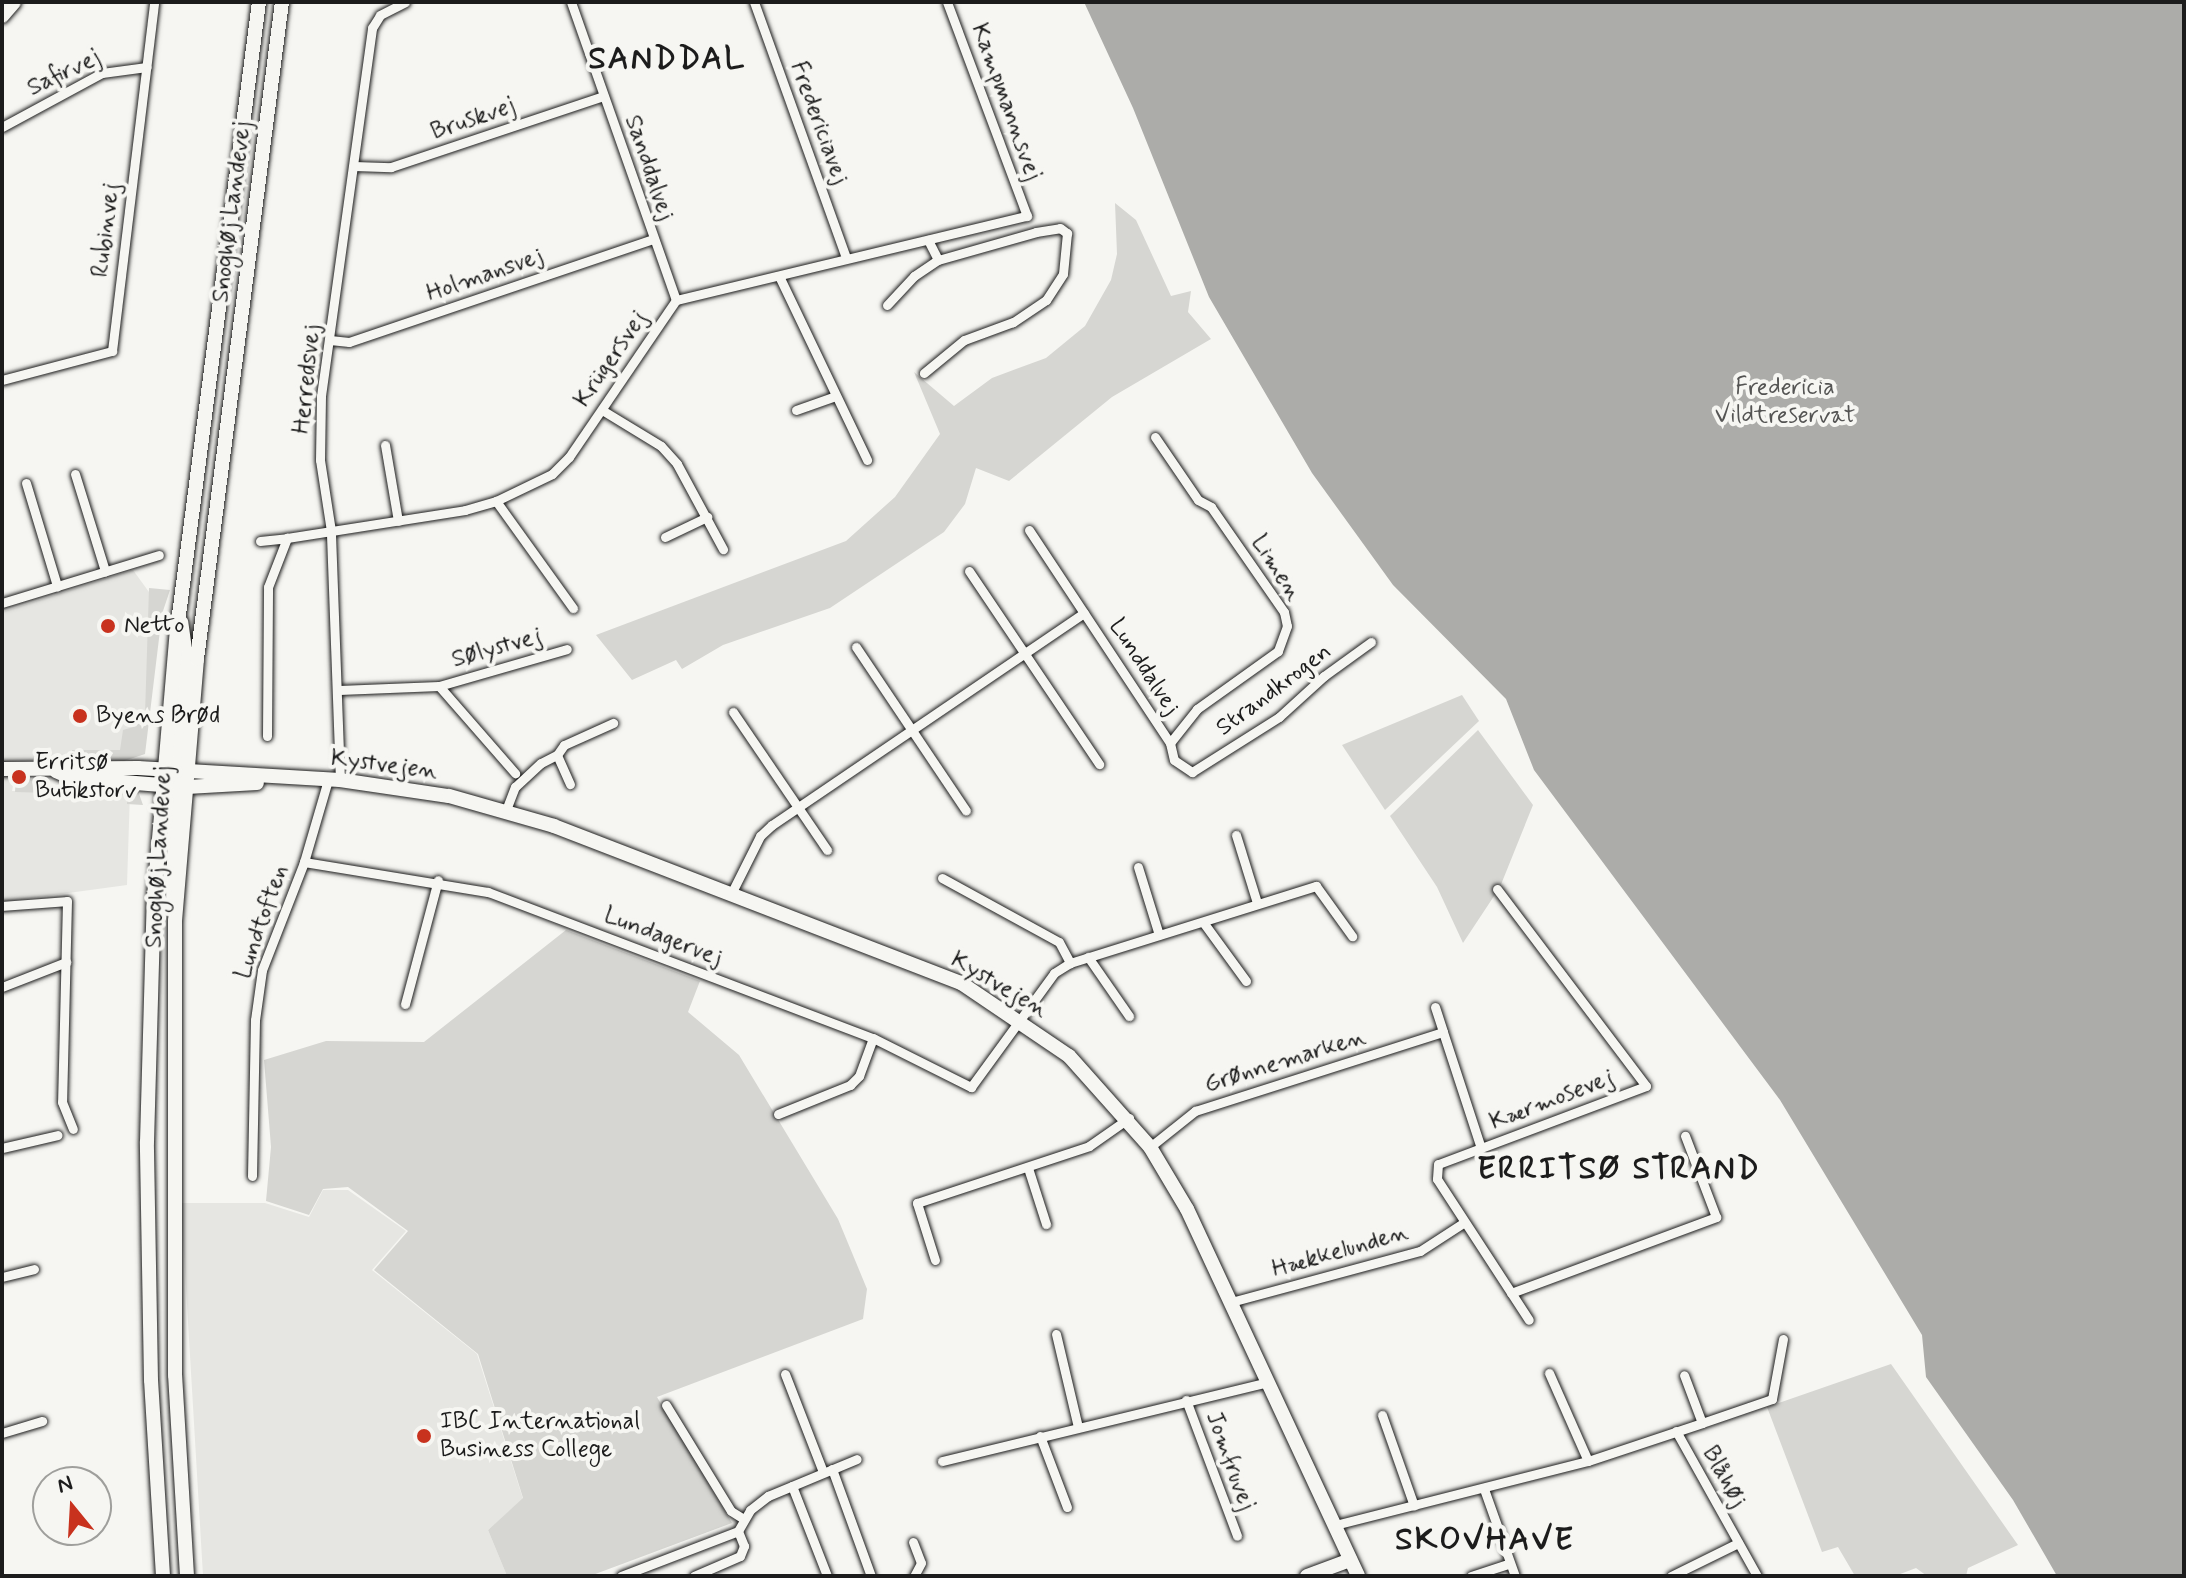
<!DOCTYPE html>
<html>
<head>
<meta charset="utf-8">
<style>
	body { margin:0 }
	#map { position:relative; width:2186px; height:1578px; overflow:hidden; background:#f6f6f2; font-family:Mynerve,sans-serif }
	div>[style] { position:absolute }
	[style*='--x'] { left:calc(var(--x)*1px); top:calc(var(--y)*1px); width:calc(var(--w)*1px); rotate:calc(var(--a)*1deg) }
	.built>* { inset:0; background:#e6e6e2 }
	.green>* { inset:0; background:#d6d6d2 }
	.water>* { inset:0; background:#acaca9 }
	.roads { filter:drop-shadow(0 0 2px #1c1c1c) drop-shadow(0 0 2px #1c1c1c) }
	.street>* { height:9px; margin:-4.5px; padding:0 4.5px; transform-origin:4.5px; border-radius:4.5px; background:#f6f6f2 }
	.secondary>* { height:14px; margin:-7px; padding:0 7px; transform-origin:7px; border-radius:7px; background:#f6f6f2 }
	.primary>* { height:14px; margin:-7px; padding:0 7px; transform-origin:7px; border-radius:7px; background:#f6f6f2 }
	.dots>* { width:22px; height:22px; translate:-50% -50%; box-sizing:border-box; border:4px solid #f6f6f2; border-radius:50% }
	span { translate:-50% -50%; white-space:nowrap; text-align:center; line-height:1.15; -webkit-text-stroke:8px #f6f6f2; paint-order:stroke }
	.street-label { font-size:24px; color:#1c1c1c }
	.park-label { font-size:24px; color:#545453 }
	.poi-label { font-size:24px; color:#1c1c1c }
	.left { translate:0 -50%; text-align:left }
	.district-label { font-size:32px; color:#1c1c1c; font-weight:700; letter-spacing:2px }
	.frame { position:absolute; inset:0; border:4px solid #1c1c1c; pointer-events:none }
	.north { position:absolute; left:32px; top:1466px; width:80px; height:80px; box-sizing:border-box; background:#f6f6f2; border:2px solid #9f9f9c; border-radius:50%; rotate:342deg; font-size:22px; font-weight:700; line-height:32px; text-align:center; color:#1c1c1c }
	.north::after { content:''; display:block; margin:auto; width:28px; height:36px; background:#c8321e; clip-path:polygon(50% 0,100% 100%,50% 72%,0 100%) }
</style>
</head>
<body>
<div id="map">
	<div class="built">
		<div style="clip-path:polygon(133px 570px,162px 610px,148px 711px,136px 755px,100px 757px,15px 775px,12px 791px,130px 792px,127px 885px,2px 902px,2px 612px)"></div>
		<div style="clip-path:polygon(323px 1190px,348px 1190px,406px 1231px,372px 1270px,477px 1354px,523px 1499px,488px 1530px,507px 1576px,203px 1576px,181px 1203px,265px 1203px,309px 1217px)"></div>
	</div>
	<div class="green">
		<div style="clip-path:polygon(1115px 203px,1136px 220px,1171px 296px,1191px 291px,1188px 312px,1211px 339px,1112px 397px,1009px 481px,976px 468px,965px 504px,944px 532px,830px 608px,723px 645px,682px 669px,676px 660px,632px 680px,596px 635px,846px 541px,895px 497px,940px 434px,914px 372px,954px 406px,992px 378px,1046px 358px,1085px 326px,1111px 280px,1117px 254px)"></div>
		<div style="clip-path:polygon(149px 588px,170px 590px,162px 614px,145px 754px,121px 762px,71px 760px,72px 750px,120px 750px,123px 730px,137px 726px,138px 714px,145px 714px)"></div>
		<div style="clip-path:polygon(1462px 695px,1479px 721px,1385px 810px,1342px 745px)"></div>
		<div style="clip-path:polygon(1478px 730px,1533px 805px,1500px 887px,1463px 943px,1437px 887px,1390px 816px)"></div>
		<div style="clip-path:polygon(16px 777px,49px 782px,49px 793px,15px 792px)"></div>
		<div style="clip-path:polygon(71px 785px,138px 791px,143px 805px,127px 804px,127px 795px,69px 792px)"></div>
		<div style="clip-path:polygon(566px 930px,700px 981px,688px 1012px,739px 1055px,838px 1219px,867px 1289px,863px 1319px,657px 1397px,732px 1523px,590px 1576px,507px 1576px,488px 1530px,523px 1498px,478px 1354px,374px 1270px,408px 1231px,348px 1187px,323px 1189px,309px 1215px,266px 1201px,271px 1147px,264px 1060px,326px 1041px,424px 1042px)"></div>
		<div style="clip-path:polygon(1891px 1364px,2018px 1545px,1968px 1568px,1966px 1576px,1927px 1576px,1916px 1568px,1895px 1576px,1855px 1576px,1838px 1547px,1822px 1552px,1767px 1407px)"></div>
	</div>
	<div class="water">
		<div style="clip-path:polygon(1084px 2px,2184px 2px,2184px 1576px,2057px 1576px,2013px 1500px,1926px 1377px,1922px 1335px,1780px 1100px,1534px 770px,1506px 699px,1393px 585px,1312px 473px,1209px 297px,1133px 108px)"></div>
	</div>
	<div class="roads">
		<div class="street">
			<div style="--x:571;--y:2;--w:316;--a:70.6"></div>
			<div style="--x:754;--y:2;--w:272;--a:70.2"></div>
			<div style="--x:2;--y:127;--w:114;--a:-28.4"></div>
			<div style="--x:102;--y:73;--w:45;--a:-7.6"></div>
			<div style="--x:354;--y:166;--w:37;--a:2"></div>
			<div style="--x:391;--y:167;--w:224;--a:-18.5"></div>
			<div style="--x:928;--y:240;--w:22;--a:63"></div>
			<div style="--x:779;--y:276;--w:204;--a:64.4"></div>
			<div style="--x:887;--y:305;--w:40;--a:-47"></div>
			<div style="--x:914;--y:276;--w:29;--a:-34"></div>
			<div style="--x:938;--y:260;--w:102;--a:-15.9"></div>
			<div style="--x:1036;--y:232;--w:24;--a:-9"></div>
			<div style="--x:1060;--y:228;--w:9;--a:36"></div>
			<div style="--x:1067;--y:233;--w:41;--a:95.6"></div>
			<div style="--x:1063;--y:274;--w:31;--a:123"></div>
			<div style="--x:1046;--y:300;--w:40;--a:146"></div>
			<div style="--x:1013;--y:322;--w:52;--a:159.8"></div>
			<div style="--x:964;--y:340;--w:52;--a:140.5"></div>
			<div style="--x:330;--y:340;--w:19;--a:6"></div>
			<div style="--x:349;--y:342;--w:321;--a:-18.7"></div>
			<div style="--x:2;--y:380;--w:114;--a:-14.8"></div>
			<div style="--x:112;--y:351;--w:352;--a:-83.1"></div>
			<div style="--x:602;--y:410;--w:69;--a:31.4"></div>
			<div style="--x:661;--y:446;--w:24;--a:48"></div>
			<div style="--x:677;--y:464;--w:97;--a:61.6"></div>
			<div style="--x:796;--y:410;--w:42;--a:-19.3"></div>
			<div style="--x:1155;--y:437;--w:76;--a:55.7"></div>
			<div style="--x:1198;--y:500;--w:15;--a:28"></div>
			<div style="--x:1211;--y:507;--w:128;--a:55.2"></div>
			<div style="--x:1284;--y:612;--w:14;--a:78"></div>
			<div style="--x:1287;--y:626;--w:27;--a:110"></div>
			<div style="--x:1278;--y:651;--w:100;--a:144.4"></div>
			<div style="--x:1197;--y:709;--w:43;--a:128.5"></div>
			<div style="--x:385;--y:445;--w:77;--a:80.3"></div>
			<div style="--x:75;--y:474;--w:102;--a:72.8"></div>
			<div style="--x:26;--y:483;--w:108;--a:73.2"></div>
			<div style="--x:496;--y:501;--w:132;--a:54.3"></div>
			<div style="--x:1029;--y:530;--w:255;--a:56.5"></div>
			<div style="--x:1170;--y:743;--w:17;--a:77"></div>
			<div style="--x:1174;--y:760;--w:22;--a:34"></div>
			<div style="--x:1192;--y:772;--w:103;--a:-32.3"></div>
			<div style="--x:1279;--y:717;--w:61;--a:-42.3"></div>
			<div style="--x:1324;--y:676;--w:58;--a:-35.9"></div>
			<div style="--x:665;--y:537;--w:47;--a:-25.5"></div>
			<div style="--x:260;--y:541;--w:27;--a:-6"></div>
			<div style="--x:969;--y:571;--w:233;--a:56"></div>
			<div style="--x:2;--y:603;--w:164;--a:-17"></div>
			<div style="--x:856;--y:647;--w:197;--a:56.1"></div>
			<div style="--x:439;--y:686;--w:116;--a:48.9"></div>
			<div style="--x:339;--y:690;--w:100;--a:-2.3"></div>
			<div style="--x:439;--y:686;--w:133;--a:-16.1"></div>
			<div style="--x:733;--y:712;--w:167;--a:55.7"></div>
			<div style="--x:267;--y:736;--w:149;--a:-89.6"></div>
			<div style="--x:268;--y:587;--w:53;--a:-68.8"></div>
			<div style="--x:287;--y:538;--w:180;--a:-8.9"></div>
			<div style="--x:465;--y:510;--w:32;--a:-16"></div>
			<div style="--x:496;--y:501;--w:62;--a:-25.7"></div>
			<div style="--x:552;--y:474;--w:24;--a:-45"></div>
			<div style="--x:569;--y:457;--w:190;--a:-55.7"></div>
			<div style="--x:676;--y:300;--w:361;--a:-13.5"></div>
			<div style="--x:1027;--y:216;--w:228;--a:-110.5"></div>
			<div style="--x:557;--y:755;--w:32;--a:66"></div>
			<div style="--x:340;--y:780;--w:249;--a:-92.1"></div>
			<div style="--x:331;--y:531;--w:72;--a:-98.8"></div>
			<div style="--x:320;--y:460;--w:64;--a:-89.1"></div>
			<div style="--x:321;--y:396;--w:372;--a:-82.1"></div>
			<div style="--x:372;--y:28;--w:15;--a:-58"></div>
			<div style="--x:380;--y:15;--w:28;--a:-27"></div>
			<div style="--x:506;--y:810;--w:25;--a:-69"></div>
			<div style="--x:515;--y:787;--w:35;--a:-43"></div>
			<div style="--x:541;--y:763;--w:18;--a:-27"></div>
			<div style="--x:557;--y:755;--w:12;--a:-55"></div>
			<div style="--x:564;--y:745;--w:54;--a:-24.2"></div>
			<div style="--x:1236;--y:835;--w:71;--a:72.8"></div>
			<div style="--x:304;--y:862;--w:186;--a:9.3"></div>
			<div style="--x:488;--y:892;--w:412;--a:20.8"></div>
			<div style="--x:873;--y:1038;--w:110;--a:26.6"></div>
			<div style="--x:971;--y:1087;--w:141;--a:-53.9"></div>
			<div style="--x:1054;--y:973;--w:19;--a:-32"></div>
			<div style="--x:1070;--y:963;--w:258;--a:-17.4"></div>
			<div style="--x:1316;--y:886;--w:62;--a:54.2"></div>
			<div style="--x:1138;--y:867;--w:71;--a:72.8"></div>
			<div style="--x:942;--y:878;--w:133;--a:28.7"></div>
			<div style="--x:1059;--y:942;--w:24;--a:62"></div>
			<div style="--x:1497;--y:889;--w:247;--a:52.9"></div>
			<div style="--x:1646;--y:1086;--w:222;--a:159.4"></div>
			<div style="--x:1438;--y:1164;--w:15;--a:94"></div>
			<div style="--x:1437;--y:1179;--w:168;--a:56.9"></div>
			<div style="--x:732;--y:892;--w:63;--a:-63.4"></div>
			<div style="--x:760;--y:836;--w:16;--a:-43"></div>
			<div style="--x:772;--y:825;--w:377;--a:-34.2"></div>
			<div style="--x:2;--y:906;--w:65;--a:-4.4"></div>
			<div style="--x:67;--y:901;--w:201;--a:91.4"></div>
			<div style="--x:62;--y:1102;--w:29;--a:68"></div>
			<div style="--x:1203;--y:922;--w:73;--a:53.9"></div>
			<div style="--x:1088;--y:957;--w:72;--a:55.2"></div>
			<div style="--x:2;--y:987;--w:69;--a:-21.3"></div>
			<div style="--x:405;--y:1004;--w:128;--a:-75.1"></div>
			<div style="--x:1435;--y:1007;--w:26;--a:72"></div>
			<div style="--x:778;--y:1114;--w:78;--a:-21.9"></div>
			<div style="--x:850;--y:1085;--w:13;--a:-45"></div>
			<div style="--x:859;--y:1076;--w:40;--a:-69.8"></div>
			<div style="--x:1150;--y:1147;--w:58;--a:-38.7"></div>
			<div style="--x:1195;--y:1111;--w:260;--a:-17.7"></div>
			<div style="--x:1443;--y:1032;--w:122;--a:71.9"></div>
			<div style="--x:2;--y:1148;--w:57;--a:-13.1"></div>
			<div style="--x:1028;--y:1168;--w:59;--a:72.2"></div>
			<div style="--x:252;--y:1176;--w:156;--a:-88.9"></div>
			<div style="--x:255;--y:1020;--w:50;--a:-82"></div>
			<div style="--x:262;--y:970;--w:116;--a:-68.7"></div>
			<div style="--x:304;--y:862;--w:85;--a:-73.7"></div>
			<div style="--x:935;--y:1260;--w:60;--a:-107.5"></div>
			<div style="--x:917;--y:1203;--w:181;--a:-18.3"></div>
			<div style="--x:1089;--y:1146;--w:49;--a:-35"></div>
			<div style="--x:2;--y:1277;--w:33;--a:-14"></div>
			<div style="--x:1511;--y:1293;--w:219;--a:-20.3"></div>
			<div style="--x:1716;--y:1217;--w:87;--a:-110.9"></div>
			<div style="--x:1231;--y:1302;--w:196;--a:-15.1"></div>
			<div style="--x:1420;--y:1251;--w:51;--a:-33.1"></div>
			<div style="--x:1056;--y:1334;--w:96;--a:76.7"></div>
			<div style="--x:1549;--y:1373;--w:96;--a:66.1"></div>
			<div style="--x:785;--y:1374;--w:105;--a:68.8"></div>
			<div style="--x:1186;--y:1400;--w:145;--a:69.4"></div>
			<div style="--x:666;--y:1405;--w:124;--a:58.5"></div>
			<div style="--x:731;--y:1511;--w:15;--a:32"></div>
			<div style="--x:1382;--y:1415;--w:96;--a:70.6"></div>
			<div style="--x:1702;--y:1423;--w:74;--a:-18.9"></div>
			<div style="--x:1772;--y:1399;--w:61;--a:-79.6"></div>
			<div style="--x:1676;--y:1431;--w:166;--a:60.8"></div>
			<div style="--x:2;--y:1433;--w:42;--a:-16.7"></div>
			<div style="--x:1040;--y:1436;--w:76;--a:69.2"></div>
			<div style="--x:942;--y:1461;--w:336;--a:-13.6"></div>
			<div style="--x:832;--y:1469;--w:114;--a:70"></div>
			<div style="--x:792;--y:1486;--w:97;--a:68.7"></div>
			<div style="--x:1484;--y:1489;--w:92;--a:70.4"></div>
			<div style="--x:1335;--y:1525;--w:261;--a:-14.2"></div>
			<div style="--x:1588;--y:1461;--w:120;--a:-18.4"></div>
			<div style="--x:1702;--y:1423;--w:51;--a:-110.6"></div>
			<div style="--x:913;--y:1542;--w:22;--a:69"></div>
			<div style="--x:921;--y:1563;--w:15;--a:118"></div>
			<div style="--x:621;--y:1576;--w:125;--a:-21"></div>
			<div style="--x:738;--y:1531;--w:24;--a:-60"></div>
			<div style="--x:750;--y:1510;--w:23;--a:-38"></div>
			<div style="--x:768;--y:1496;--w:96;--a:-22.6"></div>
			<div style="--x:694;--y:1576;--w:50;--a:-23.5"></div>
			<div style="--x:740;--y:1556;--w:11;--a:-68"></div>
			<div style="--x:744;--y:1546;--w:16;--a:-112"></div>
			<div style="--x:1471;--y:1576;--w:40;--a:-18"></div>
			<div style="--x:1671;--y:1576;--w:75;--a:-26.2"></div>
		</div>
		<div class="secondary">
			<div style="--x:2;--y:16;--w:18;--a:-49"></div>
			<div style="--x:2;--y:769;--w:136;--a:-0.4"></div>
			<div style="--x:138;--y:768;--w:202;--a:3.4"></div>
			<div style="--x:340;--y:780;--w:110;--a:8.4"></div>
			<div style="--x:449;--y:796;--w:109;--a:15.9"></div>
			<div style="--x:554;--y:826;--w:436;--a:21.1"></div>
			<div style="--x:961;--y:983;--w:130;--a:34.1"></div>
			<div style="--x:1069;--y:1056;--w:122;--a:48.3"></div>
			<div style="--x:1150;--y:1147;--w:72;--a:59.2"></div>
			<div style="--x:1187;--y:1209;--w:405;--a:65"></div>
			<div style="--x:56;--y:771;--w:17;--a:24"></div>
			<div style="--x:72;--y:778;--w:115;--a:4.5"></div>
			<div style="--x:187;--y:787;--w:70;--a:-3.3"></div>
			<div style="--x:171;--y:779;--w:9;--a:54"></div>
			<div style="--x:176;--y:786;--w:115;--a:91.5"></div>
			<div style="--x:181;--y:779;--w:10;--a:-127"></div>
			<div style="--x:175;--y:771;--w:122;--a:-85.3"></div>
			<div style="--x:185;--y:649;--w:27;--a:-98"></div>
			<div style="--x:1307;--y:1576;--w:46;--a:-20.4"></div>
		</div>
		<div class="primary">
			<div style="--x:163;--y:1576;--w:196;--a:-93.5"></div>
			<div style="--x:151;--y:1380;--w:238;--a:-91"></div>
			<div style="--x:147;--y:1142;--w:245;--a:-88.4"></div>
			<div style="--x:154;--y:897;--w:268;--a:-85.1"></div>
			<div style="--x:177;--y:630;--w:633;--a:-82.56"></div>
			<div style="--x:187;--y:1576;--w:201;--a:-93.4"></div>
			<div style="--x:175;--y:1375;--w:454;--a:-90"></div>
			<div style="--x:175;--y:921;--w:263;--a:-85.2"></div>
			<div style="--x:197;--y:659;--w:662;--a:-82.63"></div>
		</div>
	</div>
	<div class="dots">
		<div style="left:108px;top:626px;background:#c8321e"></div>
		<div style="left:80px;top:716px;background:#c8321e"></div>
		<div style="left:19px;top:777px;background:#c8321e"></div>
		<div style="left:424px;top:1436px;background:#c8321e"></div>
	</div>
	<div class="street-label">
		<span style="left:64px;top:73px;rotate:-26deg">Safirvej</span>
		<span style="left:1006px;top:102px;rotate:70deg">Kampmannsvej</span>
		<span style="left:473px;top:119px;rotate:-19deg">Bruskvej</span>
		<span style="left:819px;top:123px;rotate:70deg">Fredericiavej</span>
		<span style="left:649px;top:168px;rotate:71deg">Sanddalvej</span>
		<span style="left:232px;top:212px;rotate:-83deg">Snoghøj Landevej</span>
		<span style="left:106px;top:230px;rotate:-83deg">Rubinvej</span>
		<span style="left:485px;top:275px;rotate:-19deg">Holmansvej</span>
		<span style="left:611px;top:359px;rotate:-56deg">Krügersvej</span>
		<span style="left:307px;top:379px;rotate:-84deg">Herredsvej</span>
		<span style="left:1276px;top:568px;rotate:57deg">Limen</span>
		<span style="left:497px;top:648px;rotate:-16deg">Sølystvej</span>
		<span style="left:1144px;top:667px;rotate:57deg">Lunddalvej</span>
		<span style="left:1274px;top:690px;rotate:-37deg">Strandkrogen</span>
		<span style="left:384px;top:765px;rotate:7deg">Kystvejen</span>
		<span style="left:159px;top:857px;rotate:-87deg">Snoghøj Landevej</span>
		<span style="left:262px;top:922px;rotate:-71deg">Lundtoften</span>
		<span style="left:663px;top:937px;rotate:21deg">Lundagervej</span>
		<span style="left:999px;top:985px;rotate:30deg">Kystvejen</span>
		<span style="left:1285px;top:1061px;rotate:-17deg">Grønnemarken</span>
		<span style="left:1552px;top:1100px;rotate:-21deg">Kærmosevej</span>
		<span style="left:1340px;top:1251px;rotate:-16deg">Hækkelunden</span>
		<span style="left:1230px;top:1461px;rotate:70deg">Jomfruvej</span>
		<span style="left:1724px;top:1477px;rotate:61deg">Blåhøj</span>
	</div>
	<div class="park-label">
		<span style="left:1785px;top:402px">Fredericia<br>Vildtreservat</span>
	</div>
	<div class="poi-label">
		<span class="left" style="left:124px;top:626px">Netto</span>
		<span class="left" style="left:96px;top:716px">Byens Brød</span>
		<span class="left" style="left:35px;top:777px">Erritsø<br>Butikstorv</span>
		<span class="left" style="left:440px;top:1436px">IBC International<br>Business College</span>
	</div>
	<div class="district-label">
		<span style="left:667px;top:59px">SANDDAL</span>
		<span style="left:1619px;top:1169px">ERRITSØ STRAND</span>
		<span style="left:1485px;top:1540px">SKOVHAVE</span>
	</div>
	<div class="frame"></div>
	<div class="north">N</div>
</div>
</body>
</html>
